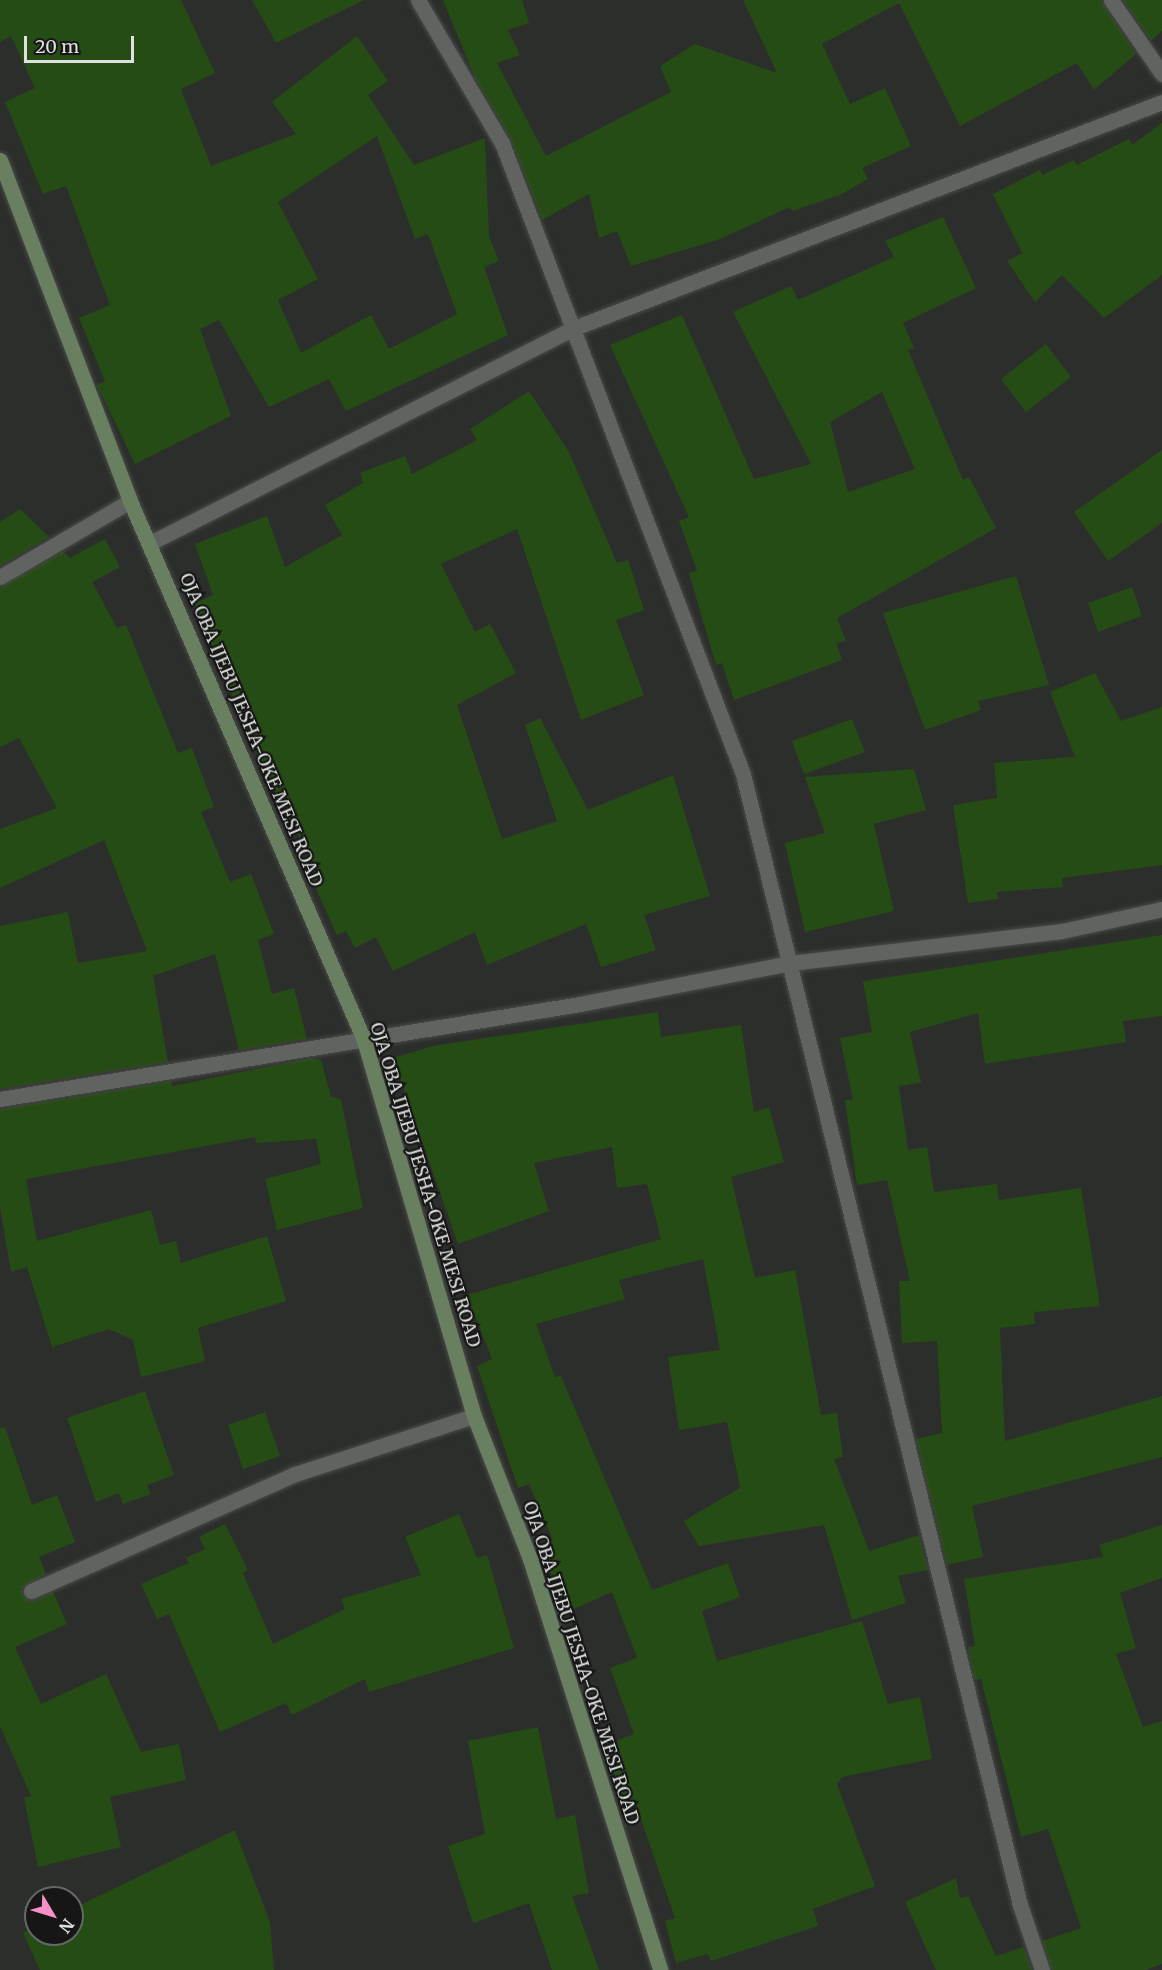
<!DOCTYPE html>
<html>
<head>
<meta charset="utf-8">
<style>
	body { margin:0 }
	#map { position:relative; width:1162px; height:1970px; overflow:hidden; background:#2c2e2b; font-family:Merriweather,serif }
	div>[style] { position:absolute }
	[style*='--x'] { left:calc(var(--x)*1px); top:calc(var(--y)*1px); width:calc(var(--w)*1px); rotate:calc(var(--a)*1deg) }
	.building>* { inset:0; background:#264c15 }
	.roads { filter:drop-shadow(0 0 2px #494b49) drop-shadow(0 0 2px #494b49) }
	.minor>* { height:15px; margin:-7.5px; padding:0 7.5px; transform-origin:7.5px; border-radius:7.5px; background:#616360 }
	.tertiary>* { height:15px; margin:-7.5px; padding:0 7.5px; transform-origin:7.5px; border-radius:7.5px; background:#616360 }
	.secondary>* { height:15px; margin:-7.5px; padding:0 7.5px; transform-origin:7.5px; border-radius:7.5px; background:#698060 }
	span { translate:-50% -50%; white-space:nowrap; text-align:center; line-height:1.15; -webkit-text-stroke:4.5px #151615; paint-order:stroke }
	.street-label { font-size:18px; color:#dfe1df }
	.north { position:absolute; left:24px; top:1886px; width:60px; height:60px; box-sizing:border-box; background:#151615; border:2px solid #666766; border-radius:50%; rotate:128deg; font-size:16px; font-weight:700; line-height:24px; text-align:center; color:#dfe1df }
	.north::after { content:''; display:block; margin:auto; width:21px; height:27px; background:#f98fc9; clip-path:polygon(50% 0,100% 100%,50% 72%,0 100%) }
	.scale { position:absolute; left:24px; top:36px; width:110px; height:27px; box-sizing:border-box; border:3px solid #dfe1df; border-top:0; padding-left:8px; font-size:18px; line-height:21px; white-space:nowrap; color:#dfe1df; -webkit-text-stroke:4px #151615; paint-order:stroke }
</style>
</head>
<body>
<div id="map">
	<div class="building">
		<div style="clip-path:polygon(evenodd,0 0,181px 0,215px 73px,181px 89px,211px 166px,296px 134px,272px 102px,357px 36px,388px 81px,368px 95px,414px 165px,485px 138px,489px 236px,499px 261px,484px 267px,508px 335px,346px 411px,329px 379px,269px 407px,219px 320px,200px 329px,231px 416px,135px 464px,97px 385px,105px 381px,79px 318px,110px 305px,66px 186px,43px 194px,5px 102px,35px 88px,11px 36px,0 42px,0 0,377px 136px,415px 239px,428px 234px,457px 314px,389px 349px,371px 315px,301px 353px,278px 300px,318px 279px,278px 202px,377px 136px)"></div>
		<div style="clip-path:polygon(252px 0,364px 0,276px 43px)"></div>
		<div style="clip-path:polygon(443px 0,522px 0,529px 23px,508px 30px,520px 55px,497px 63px,546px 156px,671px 92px,660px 66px,695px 44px,777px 73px,743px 0,1101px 0,1136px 54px,1094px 90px,1077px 63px,960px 126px,899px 3px,822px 44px,850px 104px,885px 88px,911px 146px,862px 168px,868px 179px,840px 195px,792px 211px,790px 207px,720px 239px,631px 266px,617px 231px,599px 238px,589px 194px,542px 220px,511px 140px,475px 78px)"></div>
		<div style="clip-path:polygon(1123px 0,1162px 0,1162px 31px,1151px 41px)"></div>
		<div style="clip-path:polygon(1162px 123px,1162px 275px,1104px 318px,1062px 275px,1035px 302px,1007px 261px,1022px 253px,993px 194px,1040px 170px,1042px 175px,1074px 160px,1077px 165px,1129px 139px,1132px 145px)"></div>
		<div style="clip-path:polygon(evenodd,943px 217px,976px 288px,903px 323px,914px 348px,908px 350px,963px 480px,969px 477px,996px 528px,837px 618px,846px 641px,836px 643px,842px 660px,734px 700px,722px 663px,716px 665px,689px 573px,697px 571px,679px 521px,689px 517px,610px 345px,682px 315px,754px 479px,811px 464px,733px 312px,791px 286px,798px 300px,894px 257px,885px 241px,943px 217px,882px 392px,915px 469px,848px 492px,830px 422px,882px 392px)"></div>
		<div style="clip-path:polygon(1046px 344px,1071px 377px,1026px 412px,1001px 379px)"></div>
		<div style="clip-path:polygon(529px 391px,569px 452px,617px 563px,628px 560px,644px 610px,616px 620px,644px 695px,581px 720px,517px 529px,441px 564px,475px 632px,490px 624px,516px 673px,457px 705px,502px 839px,557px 821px,525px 725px,540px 718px,588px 810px,673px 775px,710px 896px,644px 915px,656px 950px,601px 967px,586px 924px,487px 965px,475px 932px,393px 971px,376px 937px,355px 948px,346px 931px,337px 935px,309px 873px,317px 870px,269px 782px,193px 604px,213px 595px,195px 544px,267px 516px,285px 567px,342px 535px,325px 505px,363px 483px,360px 473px,405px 456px,412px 474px,477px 440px,470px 429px)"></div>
		<div style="clip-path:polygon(1162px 450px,1162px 523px,1108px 561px,1074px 512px)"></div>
		<div style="clip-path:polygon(20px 509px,49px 537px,0 566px,0 522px)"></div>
		<div style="clip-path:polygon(105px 539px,120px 567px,92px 582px,117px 628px,126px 625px,178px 753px,192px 748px,214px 807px,201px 812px,230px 882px,251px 874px,274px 934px,258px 940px,272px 994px,294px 988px,307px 1039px,239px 1050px,215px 954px,153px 976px,168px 1062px,0 1089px,0 926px,68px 912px,78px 963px,147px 951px,104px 840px,0 888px,0 829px,57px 808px,19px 738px,0 747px,0 587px,63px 551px,70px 558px)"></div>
		<div style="clip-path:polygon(1016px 576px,1049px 685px,978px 701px,981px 710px,925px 730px,883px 613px)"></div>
		<div style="clip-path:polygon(1132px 587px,1142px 616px,1098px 632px,1088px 603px)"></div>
		<div style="clip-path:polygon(1095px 673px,1121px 721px,1162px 707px,1162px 865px,1062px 878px,1063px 887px,997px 892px,998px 899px,968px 903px,953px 805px,997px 798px,994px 763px,1075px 757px,1050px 692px)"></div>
		<div style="clip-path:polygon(852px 719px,865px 752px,804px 774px,792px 741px)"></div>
		<div style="clip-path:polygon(914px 769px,926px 810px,874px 824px,894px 911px,805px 932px,785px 843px,825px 833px,805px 777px)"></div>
		<div style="clip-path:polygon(1162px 935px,1162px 1016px,1123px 1021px,1126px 1042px,985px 1064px,978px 1013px,910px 1032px,921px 1083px,899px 1086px,908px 1150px,927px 1147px,934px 1192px,997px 1184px,999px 1200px,1081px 1188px,1100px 1306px,1034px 1312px,1035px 1324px,1000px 1328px,1005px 1441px,1162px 1396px,1162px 1457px,972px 1506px,983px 1557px,947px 1565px,916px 1439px,942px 1433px,937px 1341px,902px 1343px,899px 1281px,910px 1281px,887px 1180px,857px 1185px,845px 1100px,853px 1100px,840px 1038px,872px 1032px,863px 981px)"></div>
		<div style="clip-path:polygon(658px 1012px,661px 1037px,741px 1025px,754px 1112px,769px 1107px,784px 1162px,731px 1177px,755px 1278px,795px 1270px,821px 1415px,837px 1413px,843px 1457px,834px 1459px,869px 1551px,919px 1535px,928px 1570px,898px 1576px,906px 1603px,852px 1620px,824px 1525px,699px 1546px,684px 1521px,740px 1488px,727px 1422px,679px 1430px,668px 1357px,720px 1350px,703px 1259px,619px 1280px,625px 1299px,536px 1324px,555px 1377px,561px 1376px,652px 1590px,728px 1563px,740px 1597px,702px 1611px,717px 1661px,862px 1621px,888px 1704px,920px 1697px,932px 1759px,842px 1777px,837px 1784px,875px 1886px,813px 1909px,818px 1926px,711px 1961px,708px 1954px,676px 1963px,665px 1921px,675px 1918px,636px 1805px,627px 1808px,603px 1746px,634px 1734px,610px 1668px,637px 1658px,612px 1592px,567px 1612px,539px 1546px,553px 1540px,529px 1484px,518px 1488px,477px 1366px,492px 1359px,467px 1295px,661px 1239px,647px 1184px,617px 1188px,612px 1147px,534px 1163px,549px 1211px,458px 1244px,393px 1058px,433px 1046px)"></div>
		<div style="clip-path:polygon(311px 1058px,321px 1060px,331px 1097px,341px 1099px,363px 1208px,277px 1230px,265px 1179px,321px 1164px,316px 1139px,256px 1143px,255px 1137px,26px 1179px,37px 1241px,151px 1210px,160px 1245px,176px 1241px,181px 1263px,267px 1236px,286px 1301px,198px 1328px,205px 1361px,141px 1377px,133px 1340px,109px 1329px,52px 1347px,27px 1267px,11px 1272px,0 1207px,0 1109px,171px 1081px,172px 1086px)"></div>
		<div style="clip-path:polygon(145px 1391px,174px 1475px,147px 1485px,151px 1494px,123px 1504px,119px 1493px,96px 1502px,67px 1418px)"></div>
		<div style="clip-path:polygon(265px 1412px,280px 1456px,243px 1469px,228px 1425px)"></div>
		<div style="clip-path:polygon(5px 1427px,32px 1505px,57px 1495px,75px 1542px,39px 1557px,46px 1574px,21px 1589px,31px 1601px,53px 1592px,67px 1624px,15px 1647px,41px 1704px,106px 1674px,141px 1752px,179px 1744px,186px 1780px,110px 1797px,121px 1847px,38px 1867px,24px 1798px,31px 1796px,0 1726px,0 1428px)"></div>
		<div style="clip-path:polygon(459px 1514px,477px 1558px,487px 1555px,514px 1648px,369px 1692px,365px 1679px,292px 1715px,286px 1703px,220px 1732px,169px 1614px,157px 1619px,141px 1584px,189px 1563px,186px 1558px,205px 1549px,199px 1537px,225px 1524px,248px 1570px,243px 1573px,273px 1644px,345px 1609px,341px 1599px,421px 1575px,405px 1537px)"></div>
		<div style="clip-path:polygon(1162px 1525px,1162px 1578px,1120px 1593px,1136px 1648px,1116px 1654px,1143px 1727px,1162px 1721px,1162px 1964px,1146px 1970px,1052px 1970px,1042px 1941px,1081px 1928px,1048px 1829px,1021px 1837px,981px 1679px,975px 1680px,971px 1663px,968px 1647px,975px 1646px,964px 1579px,1103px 1557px,1099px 1545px)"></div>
		<div style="clip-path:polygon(538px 1727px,556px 1819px,575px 1815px,589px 1893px,572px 1896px,599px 1970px,552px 1970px,529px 1903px,473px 1923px,448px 1846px,485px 1834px,468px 1741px)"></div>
		<div style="clip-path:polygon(235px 1830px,270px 1922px,274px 1970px,40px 1970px,23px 1933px,36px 1927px,36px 1934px,72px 1934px,72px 1909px)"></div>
		<div style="clip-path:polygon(956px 1878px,960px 1898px,968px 1896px,996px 1956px,1024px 1947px,1032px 1970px,936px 1970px,905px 1902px)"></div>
	</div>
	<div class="roads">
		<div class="minor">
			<div style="--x:418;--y:0;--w:166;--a:59.6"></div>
			<div style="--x:502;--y:143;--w:675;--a:69.1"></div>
			<div style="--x:743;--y:774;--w:1164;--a:76.24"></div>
			<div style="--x:1020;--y:1905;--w:69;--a:71.3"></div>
			<div style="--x:1111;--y:0;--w:90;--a:55.4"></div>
			<div style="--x:150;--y:543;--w:470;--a:-26.9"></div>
			<div style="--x:569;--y:330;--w:635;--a:-21.03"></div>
			<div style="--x:0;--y:577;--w:151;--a:-30.3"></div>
			<div style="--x:31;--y:1591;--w:289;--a:-23.9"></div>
			<div style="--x:295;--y:1474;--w:188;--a:-18"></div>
		</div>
		<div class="tertiary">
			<div style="--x:0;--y:1099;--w:588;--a:-9.3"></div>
			<div style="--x:580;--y:1004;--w:214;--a:-11"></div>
			<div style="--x:790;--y:963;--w:274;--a:-6.7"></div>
			<div style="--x:1062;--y:931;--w:102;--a:-12.4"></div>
		</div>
		<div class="secondary">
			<div style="--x:0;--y:160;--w:365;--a:69.1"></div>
			<div style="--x:130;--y:501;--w:588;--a:66.53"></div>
			<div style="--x:364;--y:1040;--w:392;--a:73.7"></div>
			<div style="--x:474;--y:1416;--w:154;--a:68.6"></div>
			<div style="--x:530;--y:1559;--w:431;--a:72.4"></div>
		</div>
	</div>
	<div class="street-label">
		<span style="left:251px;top:730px;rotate:67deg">OJA OBA IJEBU JESHA-OKE MESI ROAD</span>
		<span style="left:425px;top:1185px;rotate:73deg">OJA OBA IJEBU JESHA-OKE MESI ROAD</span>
		<span style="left:581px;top:1663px;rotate:72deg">OJA OBA IJEBU JESHA-OKE MESI ROAD</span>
	</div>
	<div class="north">N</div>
	<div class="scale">20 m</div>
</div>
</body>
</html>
